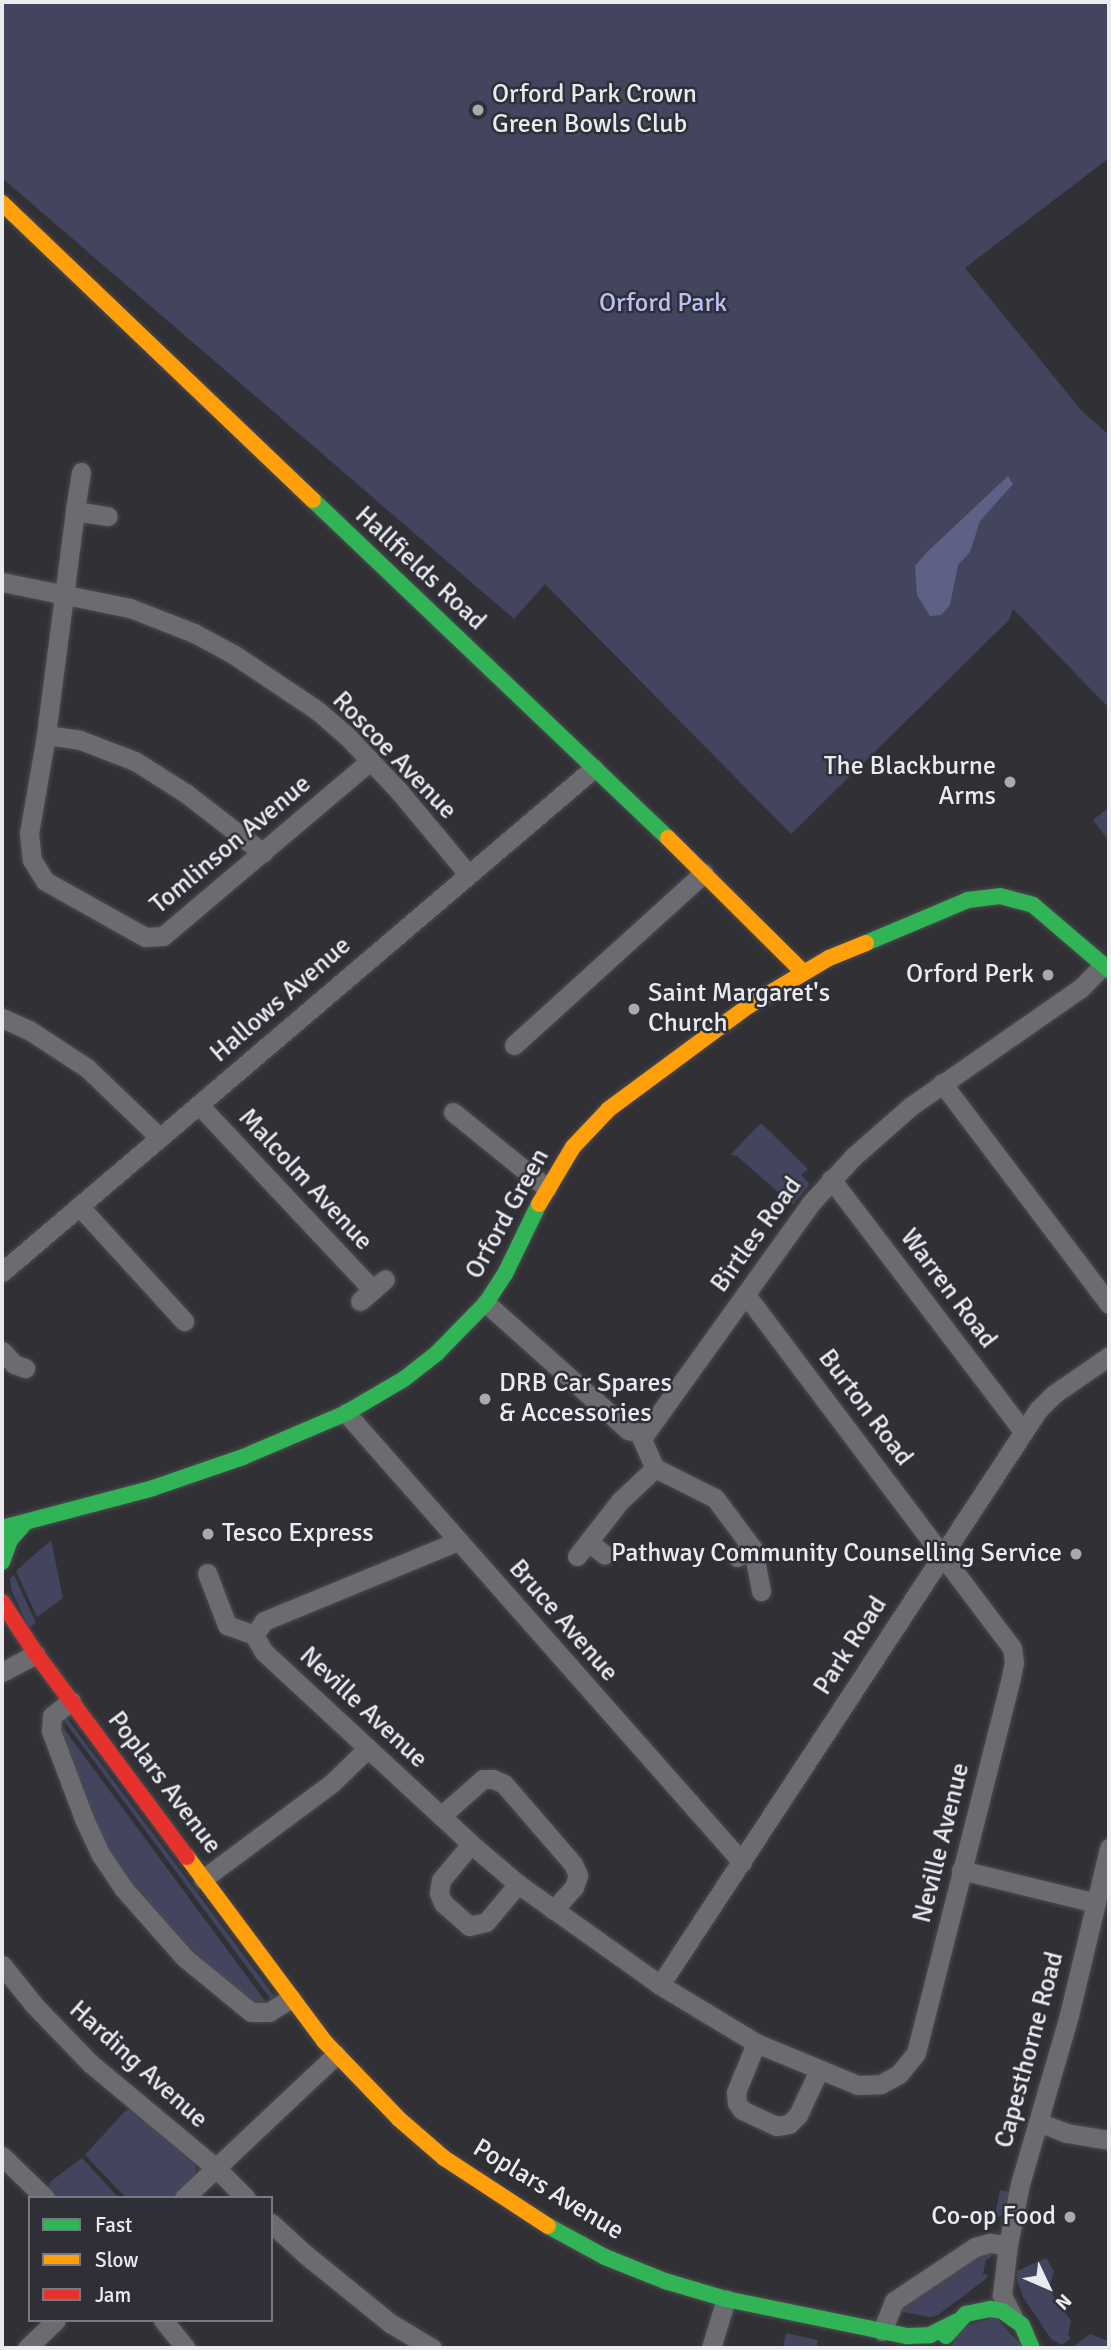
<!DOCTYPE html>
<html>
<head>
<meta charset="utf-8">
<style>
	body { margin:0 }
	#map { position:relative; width:1111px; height:2350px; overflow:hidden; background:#303035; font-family:Signika,sans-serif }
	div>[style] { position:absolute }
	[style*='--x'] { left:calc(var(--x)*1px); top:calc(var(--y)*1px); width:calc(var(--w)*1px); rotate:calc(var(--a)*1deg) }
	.green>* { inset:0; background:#43455f }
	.water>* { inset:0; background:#5e6086 }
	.roads { filter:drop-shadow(0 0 2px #4b4b4f) drop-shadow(0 0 2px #4b4b4f) }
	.street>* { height:19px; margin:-9.5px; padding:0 9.5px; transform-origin:9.5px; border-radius:9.5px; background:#6c6c70 }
	.fast>* { height:16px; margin:-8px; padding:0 8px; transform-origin:8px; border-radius:8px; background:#30b455 }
	.slow>* { height:16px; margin:-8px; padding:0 8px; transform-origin:8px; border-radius:8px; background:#ff9f0a }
	.jam>* { height:16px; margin:-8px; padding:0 8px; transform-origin:8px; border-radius:8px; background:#e5322d }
	.dots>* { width:19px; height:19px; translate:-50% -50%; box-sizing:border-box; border:4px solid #2e2f37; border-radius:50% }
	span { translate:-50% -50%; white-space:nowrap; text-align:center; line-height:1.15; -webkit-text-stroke:5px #2e2f37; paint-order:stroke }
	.poi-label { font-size:26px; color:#eaebef }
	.left { translate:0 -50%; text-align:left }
	.right { translate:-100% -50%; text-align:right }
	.park-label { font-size:26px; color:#bbc0f6 }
	.street-label { font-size:26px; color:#eaebef }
	.frame { position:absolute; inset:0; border:4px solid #eaebef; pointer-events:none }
	.legend { position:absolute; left:28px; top:2196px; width:245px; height:126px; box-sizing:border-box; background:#2e2f37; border:2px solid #797a81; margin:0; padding:9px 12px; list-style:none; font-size:21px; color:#eaebef }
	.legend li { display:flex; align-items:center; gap:14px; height:35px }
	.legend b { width:35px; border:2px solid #797a81 }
	.north { position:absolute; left:1013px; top:2252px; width:70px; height:70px; -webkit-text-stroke:5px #2e2f37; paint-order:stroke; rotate:134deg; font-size:19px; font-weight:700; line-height:28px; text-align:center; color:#eaebef }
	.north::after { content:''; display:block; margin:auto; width:24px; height:32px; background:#eaebef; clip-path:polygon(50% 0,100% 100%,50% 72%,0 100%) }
</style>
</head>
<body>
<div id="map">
	<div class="green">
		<div style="clip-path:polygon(2px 2px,1109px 2px,1109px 158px,965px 268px,1082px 411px,1109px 435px,1109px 708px,1013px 609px,1009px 620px,791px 834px,545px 584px,514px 619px,2px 178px)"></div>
		<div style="clip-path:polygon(1109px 807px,1109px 841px,1093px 820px)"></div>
		<div style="clip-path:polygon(761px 1123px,808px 1169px,801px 1175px,810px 1184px,793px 1205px,737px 1156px,730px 1155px)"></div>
		<div style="clip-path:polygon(51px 1540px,63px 1598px,37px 1617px,16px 1571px)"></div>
		<div style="clip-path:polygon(14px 1575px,36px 1623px,29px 1628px,11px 1589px,10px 1578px)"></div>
		<div style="clip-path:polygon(66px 1717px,275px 1997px,272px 2001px,62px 1718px)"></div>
		<div style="clip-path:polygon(59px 1722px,268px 2005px,258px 2006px,164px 1928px,106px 1850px,58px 1730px)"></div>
		<div style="clip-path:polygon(134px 2108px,195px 2160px,196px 2174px,175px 2198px,126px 2198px,85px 2155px,125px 2111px)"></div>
		<div style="clip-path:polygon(82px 2158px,119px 2198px,57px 2198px,47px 2189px,51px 2181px)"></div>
		<div style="clip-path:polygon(1000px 2190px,1010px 2192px,1006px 2212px,994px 2220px)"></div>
		<div style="clip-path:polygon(982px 2250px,991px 2253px,992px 2256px,986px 2260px,983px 2274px,988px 2275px,987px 2278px,938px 2315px,931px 2317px,897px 2311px)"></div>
		<div style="clip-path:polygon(1046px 2258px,1054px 2271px,1049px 2289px,1071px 2321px,1068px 2335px,1071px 2338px,1062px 2345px,1051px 2339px,1023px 2297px,1017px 2280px,1017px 2271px)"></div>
		<div style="clip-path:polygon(995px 2317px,1024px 2348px,951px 2348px,960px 2328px)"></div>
		<div style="clip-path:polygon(786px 2333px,818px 2340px,816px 2348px,783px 2348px)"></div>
		<div style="clip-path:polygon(1090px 2334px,1108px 2341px,1107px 2348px,1072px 2348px)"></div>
	</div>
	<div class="water">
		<div style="clip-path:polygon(1008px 476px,1013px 484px,980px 521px,970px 552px,958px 565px,950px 605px,941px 615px,930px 616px,917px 595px,915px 566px,927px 552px)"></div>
	</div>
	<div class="roads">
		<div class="street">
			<div style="--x:81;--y:472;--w:39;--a:99"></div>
			<div style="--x:75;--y:511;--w:33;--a:9"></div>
			<div style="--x:75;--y:511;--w:226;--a:97.4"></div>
			<div style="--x:46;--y:735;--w:99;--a:99.8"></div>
			<div style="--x:29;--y:833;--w:27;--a:84"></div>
			<div style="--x:32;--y:860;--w:25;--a:58"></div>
			<div style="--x:45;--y:881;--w:115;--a:29.2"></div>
			<div style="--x:145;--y:937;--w:18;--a:-3"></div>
			<div style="--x:163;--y:936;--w:271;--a:-40.2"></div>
			<div style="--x:2;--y:582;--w:131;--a:11.5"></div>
			<div style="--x:130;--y:608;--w:69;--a:21.3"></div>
			<div style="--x:194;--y:633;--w:44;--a:28.3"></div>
			<div style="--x:233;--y:654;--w:102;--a:33.8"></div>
			<div style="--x:318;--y:711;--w:37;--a:41"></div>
			<div style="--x:346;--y:735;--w:76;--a:46.6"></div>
			<div style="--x:398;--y:790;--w:109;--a:50.2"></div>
			<div style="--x:46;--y:735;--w:34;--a:8"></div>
			<div style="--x:80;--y:740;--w:59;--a:20.9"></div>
			<div style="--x:135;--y:761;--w:62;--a:32.4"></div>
			<div style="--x:187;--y:794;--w:96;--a:37.8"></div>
			<div style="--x:2;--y:1018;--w:30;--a:24"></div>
			<div style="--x:29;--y:1030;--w:69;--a:33.2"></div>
			<div style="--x:87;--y:1068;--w:101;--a:43.8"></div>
			<div style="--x:514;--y:1045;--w:256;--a:-42.2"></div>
			<div style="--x:942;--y:1083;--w:277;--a:52.9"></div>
			<div style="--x:199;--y:1105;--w:254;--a:46.8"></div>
			<div style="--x:453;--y:1112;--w:121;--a:39"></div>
			<div style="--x:831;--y:1179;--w:317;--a:52.7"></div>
			<div style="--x:79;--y:1206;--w:156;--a:47.6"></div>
			<div style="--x:2;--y:1272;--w:777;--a:-40.41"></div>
			<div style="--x:360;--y:1301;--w:33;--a:-41"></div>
			<div style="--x:486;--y:1303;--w:191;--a:41.8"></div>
			<div style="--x:628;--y:1430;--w:17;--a:13"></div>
			<div style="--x:645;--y:1434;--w:283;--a:-54.3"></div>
			<div style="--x:810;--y:1204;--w:64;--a:-47.5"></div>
			<div style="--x:853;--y:1157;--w:77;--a:-41.3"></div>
			<div style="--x:911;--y:1106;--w:207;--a:-34.8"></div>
			<div style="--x:1081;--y:988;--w:30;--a:-46"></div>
			<div style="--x:2;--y:1351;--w:18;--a:47"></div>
			<div style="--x:14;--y:1364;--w:12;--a:20"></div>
			<div style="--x:346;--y:1413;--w:599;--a:48.59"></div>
			<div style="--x:640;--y:1435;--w:36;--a:66"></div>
			<div style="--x:458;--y:1541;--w:210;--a:157.6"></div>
			<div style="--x:264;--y:1621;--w:17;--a:126"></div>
			<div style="--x:254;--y:1635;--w:20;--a:60"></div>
			<div style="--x:264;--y:1652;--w:282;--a:42.8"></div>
			<div style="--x:471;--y:1844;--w:62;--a:40.4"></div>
			<div style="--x:518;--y:1884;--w:174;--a:35.4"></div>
			<div style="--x:660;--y:1985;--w:112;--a:31.1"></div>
			<div style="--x:756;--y:2043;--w:110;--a:22.4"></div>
			<div style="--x:858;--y:2085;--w:23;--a:-2"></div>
			<div style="--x:881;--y:2084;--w:21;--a:-29"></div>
			<div style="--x:899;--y:2074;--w:27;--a:-51"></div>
			<div style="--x:916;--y:2053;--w:388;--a:-75.8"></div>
			<div style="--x:1011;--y:1677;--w:15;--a:-79"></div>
			<div style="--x:1014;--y:1662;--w:14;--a:-98"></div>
			<div style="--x:1012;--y:1648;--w:443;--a:-127"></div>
			<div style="--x:588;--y:1542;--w:21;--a:37"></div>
			<div style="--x:577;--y:1556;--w:70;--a:-52"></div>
			<div style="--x:620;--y:1501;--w:48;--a:-43.3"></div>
			<div style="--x:655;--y:1468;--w:67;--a:26.6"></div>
			<div style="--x:715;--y:1498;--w:64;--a:53.3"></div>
			<div style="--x:737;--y:1557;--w:18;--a:-27"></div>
			<div style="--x:753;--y:1549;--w:43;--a:79.2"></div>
			<div style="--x:207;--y:1573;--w:56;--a:69"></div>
			<div style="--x:227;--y:1625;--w:29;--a:20"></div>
			<div style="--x:2;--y:1672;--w:38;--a:-28"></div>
			<div style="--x:71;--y:1701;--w:24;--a:142"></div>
			<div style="--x:52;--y:1716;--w:15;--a:94"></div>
			<div style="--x:51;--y:1731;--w:94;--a:69.4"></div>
			<div style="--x:84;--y:1819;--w:40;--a:65"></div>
			<div style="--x:101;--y:1855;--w:40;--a:56"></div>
			<div style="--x:123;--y:1888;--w:94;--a:48.5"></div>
			<div style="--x:185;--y:1958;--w:85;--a:39.3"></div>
			<div style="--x:251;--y:2012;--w:18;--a:0"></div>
			<div style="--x:269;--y:2012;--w:26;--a:-32"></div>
			<div style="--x:441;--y:1816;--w:56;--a:-41.4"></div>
			<div style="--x:483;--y:1779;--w:10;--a:0"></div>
			<div style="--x:493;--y:1779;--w:12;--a:24"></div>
			<div style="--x:504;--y:1784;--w:106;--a:49.2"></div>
			<div style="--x:573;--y:1864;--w:12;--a:66"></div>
			<div style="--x:578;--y:1875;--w:13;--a:108"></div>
			<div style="--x:574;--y:1887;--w:31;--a:132"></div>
			<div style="--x:471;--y:1844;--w:47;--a:129.8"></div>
			<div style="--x:441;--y:1880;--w:13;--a:99"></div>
			<div style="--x:439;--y:1893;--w:11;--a:68"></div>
			<div style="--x:443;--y:1903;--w:35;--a:41"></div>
			<div style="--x:469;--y:1926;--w:17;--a:-13"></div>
			<div style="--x:486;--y:1922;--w:50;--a:-49.9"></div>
			<div style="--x:961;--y:1870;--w:139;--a:13.7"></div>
			<div style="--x:203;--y:1879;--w:161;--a:-36.7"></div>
			<div style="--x:332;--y:1783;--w:50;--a:-44.2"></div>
			<div style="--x:2;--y:1965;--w:51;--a:51.3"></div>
			<div style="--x:34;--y:2005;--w:81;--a:46"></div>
			<div style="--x:90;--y:2063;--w:164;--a:39.8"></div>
			<div style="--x:216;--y:2168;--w:42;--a:45"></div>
			<div style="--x:660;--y:1985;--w:688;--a:-56.68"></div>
			<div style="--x:1038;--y:1410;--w:23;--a:-45"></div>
			<div style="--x:1054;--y:1394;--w:67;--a:-34.6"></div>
			<div style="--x:756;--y:2043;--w:53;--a:112.2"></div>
			<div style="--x:736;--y:2092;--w:11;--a:85"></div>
			<div style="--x:737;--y:2103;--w:9;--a:54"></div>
			<div style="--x:742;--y:2110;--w:38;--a:25"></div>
			<div style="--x:777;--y:2126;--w:12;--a:-9"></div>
			<div style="--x:789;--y:2124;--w:13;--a:-45"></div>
			<div style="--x:798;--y:2115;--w:50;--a:-65"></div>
			<div style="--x:1038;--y:2122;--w:31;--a:21"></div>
			<div style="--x:1067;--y:2133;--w:43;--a:9.5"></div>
			<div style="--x:2;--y:2156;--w:60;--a:44.3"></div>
			<div style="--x:184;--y:2198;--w:209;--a:-43.3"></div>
			<div style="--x:271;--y:2223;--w:47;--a:42.4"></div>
			<div style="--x:306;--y:2255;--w:108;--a:39"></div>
			<div style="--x:390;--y:2323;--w:49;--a:30.8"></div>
			<div style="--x:1013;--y:2317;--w:25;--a:-117"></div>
			<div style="--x:1002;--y:2295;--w:50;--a:-83.2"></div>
			<div style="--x:1008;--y:2245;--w:62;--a:-78.9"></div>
			<div style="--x:1020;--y:2184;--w:176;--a:-73.8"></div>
			<div style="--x:1069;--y:2015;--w:172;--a:-76.5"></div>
			<div style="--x:163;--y:2320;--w:36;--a:51"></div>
			<div style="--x:882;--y:2331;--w:32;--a:-68"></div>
			<div style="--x:894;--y:2301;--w:97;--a:-33.7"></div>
			<div style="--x:975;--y:2247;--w:15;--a:-16"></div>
			<div style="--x:989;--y:2243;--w:19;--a:6"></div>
			<div style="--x:27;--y:2348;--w:40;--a:-44"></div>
			<div style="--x:711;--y:2348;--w:51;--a:-73"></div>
		</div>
		<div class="fast">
			<div style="--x:313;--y:500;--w:490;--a:43.6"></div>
			<div style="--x:866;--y:943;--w:111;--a:-22.9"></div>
			<div style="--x:968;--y:900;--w:32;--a:-7"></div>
			<div style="--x:1000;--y:896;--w:34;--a:15"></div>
			<div style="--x:1033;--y:905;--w:100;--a:40.5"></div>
			<div style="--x:2;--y:1528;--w:156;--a:-14.8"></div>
			<div style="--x:153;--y:1488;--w:95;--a:-19"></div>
			<div style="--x:243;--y:1457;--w:112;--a:-23.1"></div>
			<div style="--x:346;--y:1413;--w:67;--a:-30.4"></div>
			<div style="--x:404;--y:1379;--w:41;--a:-38"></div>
			<div style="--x:436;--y:1354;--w:71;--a:-45.6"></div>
			<div style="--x:486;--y:1303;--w:35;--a:-57"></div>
			<div style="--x:505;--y:1274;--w:78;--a:-64.1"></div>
			<div style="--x:2;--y:1562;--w:23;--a:-70"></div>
			<div style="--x:10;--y:1540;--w:20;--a:-49"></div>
			<div style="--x:548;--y:2226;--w:65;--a:28.5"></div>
			<div style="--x:605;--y:2257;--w:65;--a:21.8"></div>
			<div style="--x:665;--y:2281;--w:64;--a:16.4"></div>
			<div style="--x:726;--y:2299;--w:185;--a:11.6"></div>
			<div style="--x:907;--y:2336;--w:23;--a:-2"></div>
			<div style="--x:930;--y:2335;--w:29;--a:-27"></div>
			<div style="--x:946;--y:2336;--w:30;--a:-48"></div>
			<div style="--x:966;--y:2314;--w:25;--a:-12"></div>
			<div style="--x:990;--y:2309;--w:12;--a:9"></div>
			<div style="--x:1002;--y:2311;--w:24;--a:35"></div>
			<div style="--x:1022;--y:2325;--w:25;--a:67"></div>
		</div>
		<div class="slow">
			<div style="--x:2;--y:203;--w:430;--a:43.7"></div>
			<div style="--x:668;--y:838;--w:190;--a:44.8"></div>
			<div style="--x:539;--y:1204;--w:66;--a:-59.2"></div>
			<div style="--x:573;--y:1147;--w:52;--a:-46.5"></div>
			<div style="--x:609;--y:1109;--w:173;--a:-36.5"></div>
			<div style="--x:748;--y:1006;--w:94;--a:-30.7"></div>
			<div style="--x:829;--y:958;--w:40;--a:-22"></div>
			<div style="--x:187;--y:1857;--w:229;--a:53.3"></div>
			<div style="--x:324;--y:2041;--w:108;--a:46.1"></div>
			<div style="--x:399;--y:2119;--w:60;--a:40.9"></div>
			<div style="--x:444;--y:2158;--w:124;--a:33.2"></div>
		</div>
		<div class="jam">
			<div style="--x:2;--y:1602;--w:62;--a:56.8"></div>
			<div style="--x:36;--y:1654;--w:253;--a:53.4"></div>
		</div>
	</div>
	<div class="dots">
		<div style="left:478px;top:110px;background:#a9aaae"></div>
		<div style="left:1010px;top:782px;background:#a9aaae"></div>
		<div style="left:1048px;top:975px;background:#a9aaae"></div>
		<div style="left:634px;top:1009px;background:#a9aaae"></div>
		<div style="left:485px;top:1399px;background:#a9aaae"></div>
		<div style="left:208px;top:1534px;background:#a9aaae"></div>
		<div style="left:1076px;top:1554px;background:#a9aaae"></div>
		<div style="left:1070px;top:2217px;background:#a9aaae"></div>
	</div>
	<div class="poi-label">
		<span class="left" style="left:492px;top:110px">Orford Park Crown<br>Green Bowls Club</span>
		<span class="right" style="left:996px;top:782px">The Blackburne<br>Arms</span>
		<span class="right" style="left:1034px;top:975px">Orford Perk</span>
		<span class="left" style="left:648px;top:1009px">Saint Margaret's<br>Church</span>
		<span class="left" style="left:499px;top:1399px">DRB Car Spares<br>&amp; Accessories</span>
		<span class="left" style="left:222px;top:1534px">Tesco Express</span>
		<span class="right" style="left:1062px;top:1554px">Pathway Community Counselling Service</span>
		<span class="right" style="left:1056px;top:2217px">Co-op Food</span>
	</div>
	<div class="park-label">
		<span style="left:663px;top:304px">Orford Park</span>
	</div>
	<div class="street-label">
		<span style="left:420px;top:569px;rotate:43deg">Hallfields Road</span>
		<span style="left:394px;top:756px;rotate:46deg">Roscoe Avenue</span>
		<span style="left:231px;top:845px;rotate:-40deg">Tomlinson Avenue</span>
		<span style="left:281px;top:1000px;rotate:-41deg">Hallows Avenue</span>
		<span style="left:305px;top:1180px;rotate:47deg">Malcolm Avenue</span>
		<span style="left:508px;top:1214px;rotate:-61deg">Orford Green</span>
		<span style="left:757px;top:1235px;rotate:-54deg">Birtles Road</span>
		<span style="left:948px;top:1289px;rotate:53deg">Warren Road</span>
		<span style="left:865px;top:1408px;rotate:53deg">Burton Road</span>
		<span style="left:563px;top:1621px;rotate:49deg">Bruce Avenue</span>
		<span style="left:851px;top:1646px;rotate:-57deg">Park Road</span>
		<span style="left:363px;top:1708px;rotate:43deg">Neville Avenue</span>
		<span style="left:164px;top:1783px;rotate:53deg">Poplars Avenue</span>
		<span style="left:942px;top:1843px;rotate:-76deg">Neville Avenue</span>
		<span style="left:1030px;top:2050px;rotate:-75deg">Capesthorne Road</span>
		<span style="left:138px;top:2065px;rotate:42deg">Harding Avenue</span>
		<span style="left:548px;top:2190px;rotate:31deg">Poplars Avenue</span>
	</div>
	<div class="frame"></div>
	<ul class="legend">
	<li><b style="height:9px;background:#30b455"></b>Fast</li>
	<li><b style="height:9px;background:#ff9f0a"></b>Slow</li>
	<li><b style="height:9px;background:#e5322d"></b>Jam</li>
	</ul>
	<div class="north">N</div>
</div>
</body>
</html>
